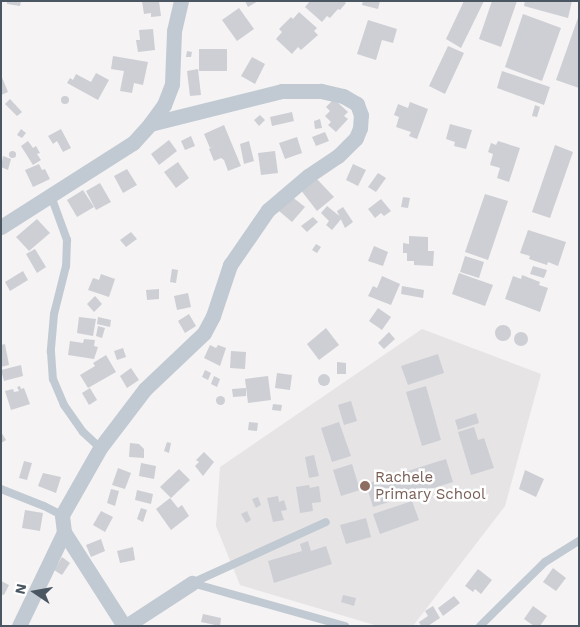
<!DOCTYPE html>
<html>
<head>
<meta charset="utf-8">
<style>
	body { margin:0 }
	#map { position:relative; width:580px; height:627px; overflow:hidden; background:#f5f3f3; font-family:"Work Sans",sans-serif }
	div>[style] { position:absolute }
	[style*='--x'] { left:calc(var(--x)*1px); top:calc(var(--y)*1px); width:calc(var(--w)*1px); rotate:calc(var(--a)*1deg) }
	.education>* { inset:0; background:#e6e4e5 }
	.building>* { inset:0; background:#cdcfd5 }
	.round { border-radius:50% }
	.lane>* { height:8px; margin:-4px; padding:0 4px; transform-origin:4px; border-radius:4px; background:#c1cad2 }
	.street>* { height:15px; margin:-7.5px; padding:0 7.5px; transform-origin:7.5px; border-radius:7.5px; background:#c1cad2 }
	.dots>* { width:14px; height:14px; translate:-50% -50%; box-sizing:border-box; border:2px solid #fff; border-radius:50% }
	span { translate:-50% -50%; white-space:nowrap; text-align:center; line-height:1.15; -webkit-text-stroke:5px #fff; paint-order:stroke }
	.education-label { font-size:15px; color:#785e54 }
	.left { translate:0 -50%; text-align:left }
	.frame { position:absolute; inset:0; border:2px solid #4a5661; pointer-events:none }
	.north { position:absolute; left:10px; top:567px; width:50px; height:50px; -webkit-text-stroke:4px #fff; paint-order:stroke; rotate:282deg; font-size:14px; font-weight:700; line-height:20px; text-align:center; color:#4a5661 }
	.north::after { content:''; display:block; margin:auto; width:18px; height:22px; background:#4a5661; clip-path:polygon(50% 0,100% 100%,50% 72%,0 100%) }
</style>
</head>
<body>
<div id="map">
	<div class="education">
		<div style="clip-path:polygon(422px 329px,541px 374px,505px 506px,413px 626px,378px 626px,240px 585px,216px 526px,220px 467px)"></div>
	</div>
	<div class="building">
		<div style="clip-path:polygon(7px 1px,21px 1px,20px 6px,7px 4px)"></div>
		<div style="clip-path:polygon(142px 1px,159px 1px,161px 16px,151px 17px,151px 13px,144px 14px)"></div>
		<div style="clip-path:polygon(245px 1px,258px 1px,248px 7px)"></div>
		<div style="clip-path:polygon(310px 1px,344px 1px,346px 3px,340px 10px,338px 9px,330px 18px,327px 16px,322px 22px,305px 7px)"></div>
		<div style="clip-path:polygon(363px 1px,380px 1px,378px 9px,362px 5px)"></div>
		<div style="clip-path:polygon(464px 1px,484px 1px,461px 48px,446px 39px)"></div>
		<div style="clip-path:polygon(492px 1px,517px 1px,501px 47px,479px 39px)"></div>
		<div style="clip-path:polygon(525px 1px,572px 1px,568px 18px,524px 6px)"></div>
		<div style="clip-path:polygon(239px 8px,254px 29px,237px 41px,222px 20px)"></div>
		<div style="clip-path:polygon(299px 12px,317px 28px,314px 31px,318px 35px,301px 50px,298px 47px,292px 54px,276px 39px,282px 32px,279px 29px,291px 17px,293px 19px)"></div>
		<div style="clip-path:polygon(523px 14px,561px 28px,542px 81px,505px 67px)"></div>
		<div style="clip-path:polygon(579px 15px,579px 88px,556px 80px)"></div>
		<div style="clip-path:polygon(368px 20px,397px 29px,393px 43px,382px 40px,376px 60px,357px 54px)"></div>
		<div style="clip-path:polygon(153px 29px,155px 50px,138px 52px,136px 40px,140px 40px,139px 30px)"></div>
		<div style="clip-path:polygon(448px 46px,464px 53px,445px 94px,429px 86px)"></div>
		<div style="clip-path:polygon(199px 49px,227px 49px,227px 71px,199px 71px)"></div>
		<div style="clip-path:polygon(187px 51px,192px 52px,191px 57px,186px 57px)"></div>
		<div style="clip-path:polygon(113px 56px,148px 62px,143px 85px,134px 83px,132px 93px,120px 91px,124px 71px,111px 69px)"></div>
		<div style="clip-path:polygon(252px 57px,265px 64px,255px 84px,241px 76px)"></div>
		<div style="clip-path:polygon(198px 69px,201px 95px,190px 96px,187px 71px)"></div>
		<div style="clip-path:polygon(502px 71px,550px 87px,544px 105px,497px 88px)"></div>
		<div style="clip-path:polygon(96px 73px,109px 80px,98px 100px,67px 83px,70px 78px,73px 80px,76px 74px,91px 82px)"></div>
		<div style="clip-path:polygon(1px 75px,8px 92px,1px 95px)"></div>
		<div class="round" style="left:61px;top:96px;width:8px;height:8px"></div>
		<div style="clip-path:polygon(10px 99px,22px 112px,17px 116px,5px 104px)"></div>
		<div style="clip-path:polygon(334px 99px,348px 112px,344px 116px,348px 119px,336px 132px,328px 125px,331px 122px,325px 116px,330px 111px,326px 107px)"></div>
		<div style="clip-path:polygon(410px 102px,428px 109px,417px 139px,409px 136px,411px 132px,396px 127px,399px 117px,394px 115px,398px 104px,408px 108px)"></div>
		<div style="clip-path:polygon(535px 105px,540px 107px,537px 117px,532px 116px)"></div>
		<div style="clip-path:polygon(292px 112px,294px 121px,272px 126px,270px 117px)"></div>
		<div style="clip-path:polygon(260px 115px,265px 120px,259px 126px,254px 120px)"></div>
		<div style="clip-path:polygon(320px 119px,322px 128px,315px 129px,314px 121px)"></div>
		<div style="clip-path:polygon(450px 124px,472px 130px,466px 149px,454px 146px,455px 142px,446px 139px)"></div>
		<div style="clip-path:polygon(224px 125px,241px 166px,228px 171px,224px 160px,221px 158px,214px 161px,209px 149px,214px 146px,210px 148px,204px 134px)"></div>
		<div style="clip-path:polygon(21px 129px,26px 133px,22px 138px,17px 135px)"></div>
		<div style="clip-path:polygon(61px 129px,71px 148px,63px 152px,57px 141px,53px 144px,48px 136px)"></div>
		<div style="clip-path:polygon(325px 132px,329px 141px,316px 146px,312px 137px)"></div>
		<div style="clip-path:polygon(191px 136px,195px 146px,185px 150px,181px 141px)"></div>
		<div style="clip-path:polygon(297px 137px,302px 153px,285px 159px,279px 143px)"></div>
		<div style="clip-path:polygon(169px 140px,177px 151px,159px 165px,151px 154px)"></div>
		<div style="clip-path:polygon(28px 141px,33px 148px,36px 146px,40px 153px,37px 154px,41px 160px,33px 165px,21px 146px)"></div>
		<div style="clip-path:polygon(249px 141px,254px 161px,244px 164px,240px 144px)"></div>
		<div style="clip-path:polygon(498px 141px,520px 148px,509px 182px,497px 178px,500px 168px,490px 165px,493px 154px,488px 152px,491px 143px,496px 145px)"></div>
		<div style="clip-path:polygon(555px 145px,573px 152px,550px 218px,532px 212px)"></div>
		<div class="round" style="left:8.5px;top:150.5px;width:7px;height:7px"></div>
		<div style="clip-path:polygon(275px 151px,278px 173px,261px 175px,258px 153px)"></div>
		<div style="clip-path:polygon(3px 156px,11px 159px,8px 170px,1px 167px)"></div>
		<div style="clip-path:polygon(178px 162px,189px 178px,176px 188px,164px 172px)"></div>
		<div style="clip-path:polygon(39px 164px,42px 170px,45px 169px,50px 179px,33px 187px,25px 170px)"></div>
		<div style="clip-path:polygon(353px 164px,366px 170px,358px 186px,346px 180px)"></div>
		<div style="clip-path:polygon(127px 169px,137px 185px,123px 193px,114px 176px)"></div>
		<div style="clip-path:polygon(378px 173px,386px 178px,376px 192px,368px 187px)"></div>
		<div style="clip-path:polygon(315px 177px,334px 197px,317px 211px,300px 189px)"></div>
		<div style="clip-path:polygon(100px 183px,111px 202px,96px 210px,86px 191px)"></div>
		<div style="clip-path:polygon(83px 190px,94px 207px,77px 217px,67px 200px)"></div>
		<div style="clip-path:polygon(485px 194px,508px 201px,488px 260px,465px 252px)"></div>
		<div style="clip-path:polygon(291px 196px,305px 207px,292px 222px,279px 211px)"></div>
		<div style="clip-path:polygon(403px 197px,410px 198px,408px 208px,401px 207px)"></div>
		<div style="clip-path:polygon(381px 199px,391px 211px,384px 216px,381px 213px,375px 218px,368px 209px)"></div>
		<div style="clip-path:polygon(327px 206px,342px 218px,332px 230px,326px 225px,329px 221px,321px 213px)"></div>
		<div style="clip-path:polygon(343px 207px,353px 222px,345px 228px,337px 211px)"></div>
		<div style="clip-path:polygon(313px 217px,318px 222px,307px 232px,301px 226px)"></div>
		<div style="clip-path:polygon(37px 219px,50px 233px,29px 251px,16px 237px)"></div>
		<div style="clip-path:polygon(528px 230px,566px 242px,558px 266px,548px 262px,547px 265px,529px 259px,530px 256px,520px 253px)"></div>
		<div style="clip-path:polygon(131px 232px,137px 239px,126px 247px,120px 240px)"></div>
		<div style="clip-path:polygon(409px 236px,428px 237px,428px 251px,434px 251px,433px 266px,414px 265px,414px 261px,407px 261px,407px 253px,403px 253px,403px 243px,409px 244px)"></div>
		<div style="clip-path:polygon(316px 244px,321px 247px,317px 253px,312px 250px)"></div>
		<div style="clip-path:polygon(374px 246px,388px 252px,383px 266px,368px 261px)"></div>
		<div style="clip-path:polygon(35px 249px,46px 267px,37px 273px,26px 254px)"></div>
		<div style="clip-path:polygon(465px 256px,484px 262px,479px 278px,460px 272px)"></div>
		<div style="clip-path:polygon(533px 266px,547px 270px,544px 278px,530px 274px)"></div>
		<div style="clip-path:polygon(172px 269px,178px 270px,176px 283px,170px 282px)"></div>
		<div style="clip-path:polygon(23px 271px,28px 280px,10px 291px,5px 282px)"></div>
		<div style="clip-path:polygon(459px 273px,493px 285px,485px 306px,452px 294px)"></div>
		<div style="clip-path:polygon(101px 274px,115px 279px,109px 297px,88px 290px,93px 278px,99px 280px)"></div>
		<div style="clip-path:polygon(522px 275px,540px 282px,539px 285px,548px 288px,540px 312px,505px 299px,513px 276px,521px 279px)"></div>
		<div style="clip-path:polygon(382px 276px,400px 284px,391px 305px,368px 296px,373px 286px,377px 288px)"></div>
		<div style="clip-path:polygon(402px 286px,424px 290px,423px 298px,401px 294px)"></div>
		<div style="clip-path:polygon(159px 289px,159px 299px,147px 300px,146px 290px)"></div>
		<div style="clip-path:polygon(188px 293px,191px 307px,177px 310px,174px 296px)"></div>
		<div style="clip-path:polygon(95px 296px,102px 304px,94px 312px,87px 304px)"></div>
		<div style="clip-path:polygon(378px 308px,391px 317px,382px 330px,369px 321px)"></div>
		<div style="clip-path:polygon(189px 314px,196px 326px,185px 333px,178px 321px)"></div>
		<div style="clip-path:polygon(79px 317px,96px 319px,93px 336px,77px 333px)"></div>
		<div style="clip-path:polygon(98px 317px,111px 320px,110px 327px,97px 324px)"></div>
		<div class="round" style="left:495px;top:325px;width:16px;height:16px"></div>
		<div style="clip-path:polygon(98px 326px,105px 328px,102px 338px,96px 336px)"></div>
		<div style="clip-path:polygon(326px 328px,339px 345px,319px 360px,307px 344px)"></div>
		<div class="round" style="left:514px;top:332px;width:14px;height:14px"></div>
		<div style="clip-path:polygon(389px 332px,395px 339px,384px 349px,378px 343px)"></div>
		<div style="clip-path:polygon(84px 339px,95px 340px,94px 346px,98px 347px,94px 359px,68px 355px,70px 341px,83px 343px)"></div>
		<div style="clip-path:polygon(5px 344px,9px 365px,1px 367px,1px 345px)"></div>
		<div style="clip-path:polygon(210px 345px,216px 348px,218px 345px,226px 348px,220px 366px,204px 358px)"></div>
		<div style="clip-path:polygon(123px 348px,126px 357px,117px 360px,114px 351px)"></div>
		<div style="clip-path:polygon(231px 351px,246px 352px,245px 369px,230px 368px)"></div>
		<div style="clip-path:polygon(438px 354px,444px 373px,408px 385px,401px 366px)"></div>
		<div style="clip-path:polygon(106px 355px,116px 372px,88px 388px,80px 375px,95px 366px,93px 363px)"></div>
		<div style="clip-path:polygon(337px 362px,346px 363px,346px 374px,337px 374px)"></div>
		<div style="clip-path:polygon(21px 365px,23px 376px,4px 381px,1px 370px)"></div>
		<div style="clip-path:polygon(131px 368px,139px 380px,127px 388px,120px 376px)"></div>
		<div style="clip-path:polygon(205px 370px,211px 373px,208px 380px,202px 377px)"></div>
		<div style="clip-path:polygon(277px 373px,292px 375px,290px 390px,275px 388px)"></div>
		<div class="round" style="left:318px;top:374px;width:12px;height:12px"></div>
		<div style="clip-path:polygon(214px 376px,220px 379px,217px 387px,211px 384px)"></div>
		<div style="clip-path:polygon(268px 376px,271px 400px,248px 403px,245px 379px)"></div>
		<div style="clip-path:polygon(20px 386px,21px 389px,24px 388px,30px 404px,11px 410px,5px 391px,13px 389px,14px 392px,19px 391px,17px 387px)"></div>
		<div style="clip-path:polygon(426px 386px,441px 440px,422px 446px,406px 392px)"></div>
		<div style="clip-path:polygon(90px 388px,97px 400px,89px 405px,82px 393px)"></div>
		<div style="clip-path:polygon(246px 388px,246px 396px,233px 397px,232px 389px)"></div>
		<div class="round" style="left:215.5px;top:395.5px;width:9px;height:9px"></div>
		<div style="clip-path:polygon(351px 401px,357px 421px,344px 425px,338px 405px)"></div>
		<div style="clip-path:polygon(273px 404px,282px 405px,281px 411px,272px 410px)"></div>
		<div style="clip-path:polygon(476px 413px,479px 423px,458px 430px,455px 420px)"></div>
		<div style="clip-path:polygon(249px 422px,258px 423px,257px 431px,248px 430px)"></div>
		<div style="clip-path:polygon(339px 422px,351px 456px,332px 462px,321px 428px)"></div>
		<div style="clip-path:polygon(474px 427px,478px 440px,484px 438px,494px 468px,471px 475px,458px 432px)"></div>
		<div style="clip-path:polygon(1px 432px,6px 440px,1px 443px)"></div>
		<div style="clip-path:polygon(167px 442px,171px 443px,169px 453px,164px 451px)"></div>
		<div style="clip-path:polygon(130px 443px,139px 444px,144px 449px,144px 458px,129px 457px)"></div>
		<div style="clip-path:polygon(204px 452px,214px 462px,203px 476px,195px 466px,199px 462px,196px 460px)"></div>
		<div style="clip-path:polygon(314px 455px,319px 476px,309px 478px,305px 457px)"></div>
		<div style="clip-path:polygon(446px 459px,453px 482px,373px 507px,366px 484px)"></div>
		<div style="clip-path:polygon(24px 461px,32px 463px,27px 480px,19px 478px)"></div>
		<div style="clip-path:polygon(141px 463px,156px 466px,154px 479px,139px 476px)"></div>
		<div style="clip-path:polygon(352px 464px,360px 490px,341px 496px,333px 470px)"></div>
		<div style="clip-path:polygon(118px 468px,131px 473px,125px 489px,112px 485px)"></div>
		<div style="clip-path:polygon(179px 469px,190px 480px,171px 498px,160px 487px)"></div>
		<div style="clip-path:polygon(525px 470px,544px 479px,536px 497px,519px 489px)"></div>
		<div style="clip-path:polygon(43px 473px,61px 477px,56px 493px,38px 486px)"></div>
		<div style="clip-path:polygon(309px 485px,310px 488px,319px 486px,321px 502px,312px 503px,313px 511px,300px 513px,296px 487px)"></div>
		<div style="clip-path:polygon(111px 489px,119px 491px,115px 506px,107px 503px)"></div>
		<div style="clip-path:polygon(137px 490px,153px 494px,151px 504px,135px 500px)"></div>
		<div style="clip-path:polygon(278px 496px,279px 502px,284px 500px,287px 510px,281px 511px,284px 520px,273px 522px,267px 498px)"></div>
		<div style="clip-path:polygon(258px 497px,261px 505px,256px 508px,252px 499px)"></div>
		<div style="clip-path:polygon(170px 498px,178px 508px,182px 505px,189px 516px,171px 530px,156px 509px)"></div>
		<div style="clip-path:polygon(412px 501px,419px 520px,380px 534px,373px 514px)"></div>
		<div style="clip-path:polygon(141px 508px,147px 510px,143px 522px,137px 519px)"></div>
		<div style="clip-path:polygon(25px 510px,43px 513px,40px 531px,22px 528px)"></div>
		<div style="clip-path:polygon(101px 511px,113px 517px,105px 532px,93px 525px)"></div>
		<div style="clip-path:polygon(247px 511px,251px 520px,246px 523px,241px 514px)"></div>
		<div style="clip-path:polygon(366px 518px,371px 537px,346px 544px,340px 525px)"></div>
		<div style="clip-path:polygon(101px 539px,105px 551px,91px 557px,86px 545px)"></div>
		<div style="clip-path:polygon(308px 541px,311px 551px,326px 546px,332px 564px,274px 583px,268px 561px,302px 551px,300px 544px)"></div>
		<div style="clip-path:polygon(133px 547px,135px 560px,120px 563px,117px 551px)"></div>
		<div style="clip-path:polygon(62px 557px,70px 563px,62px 575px,54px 570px)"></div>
		<div style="clip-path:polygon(553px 568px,566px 578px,556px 591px,543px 582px)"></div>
		<div style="clip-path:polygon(478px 569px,492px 580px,481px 594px,475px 589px,473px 592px,465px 586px)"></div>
		<div style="clip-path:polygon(1px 581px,9px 585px,4px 595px,1px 594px)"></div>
		<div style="clip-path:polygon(343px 595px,356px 598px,354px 606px,341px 602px)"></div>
		<div style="clip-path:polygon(454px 596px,460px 603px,443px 616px,438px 608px)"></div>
		<div style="clip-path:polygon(433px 606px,440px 618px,428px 626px,421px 626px,419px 622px,428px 616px,425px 611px)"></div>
		<div style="clip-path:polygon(533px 606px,547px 616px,540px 626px,534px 626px,524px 619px)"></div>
		<div style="clip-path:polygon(203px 614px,221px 618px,220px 626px,201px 622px)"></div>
	</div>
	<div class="lane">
		<div style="--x:51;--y:196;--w:47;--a:70"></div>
		<div style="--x:67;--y:240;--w:26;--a:92"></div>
		<div style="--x:66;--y:266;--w:49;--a:104"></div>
		<div style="--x:54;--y:314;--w:38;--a:95"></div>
		<div style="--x:51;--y:352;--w:27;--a:86"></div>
		<div style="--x:53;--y:379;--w:28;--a:67"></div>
		<div style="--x:64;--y:405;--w:33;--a:55"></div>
		<div style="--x:83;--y:432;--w:23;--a:43"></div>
		<div style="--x:1;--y:489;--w:46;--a:21.6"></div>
		<div style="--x:44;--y:506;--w:20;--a:27"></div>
		<div style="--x:192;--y:583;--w:159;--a:15.7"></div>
		<div style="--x:192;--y:583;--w:147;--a:-24.5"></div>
		<div style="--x:480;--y:626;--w:91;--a:-44.6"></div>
		<div style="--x:545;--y:562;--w:40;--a:-32"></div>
	</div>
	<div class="street">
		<div style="--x:1;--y:227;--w:156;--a:-32.5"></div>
		<div style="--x:133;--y:143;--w:25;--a:-48"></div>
		<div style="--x:150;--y:124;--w:24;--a:-54"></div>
		<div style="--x:164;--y:105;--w:22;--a:-69"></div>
		<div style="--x:172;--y:84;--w:53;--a:-87.8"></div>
		<div style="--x:174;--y:31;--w:31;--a:-77"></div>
		<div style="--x:64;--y:532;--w:112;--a:57.4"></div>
		<div style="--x:19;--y:626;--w:104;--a:-64.4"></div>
		<div style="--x:64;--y:532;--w:17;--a:-97"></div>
		<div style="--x:62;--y:515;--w:77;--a:-60.4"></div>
		<div style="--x:100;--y:448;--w:74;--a:-52.7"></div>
		<div style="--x:145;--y:389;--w:81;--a:-43.5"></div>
		<div style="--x:204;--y:333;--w:19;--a:-62"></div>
		<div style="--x:213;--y:316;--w:54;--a:-71.6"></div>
		<div style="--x:230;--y:265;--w:67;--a:-55.4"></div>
		<div style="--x:268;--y:210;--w:52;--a:-40.4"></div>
		<div style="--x:308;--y:176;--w:36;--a:-34"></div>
		<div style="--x:338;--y:156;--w:25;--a:-45"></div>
		<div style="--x:356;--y:138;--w:11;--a:-68"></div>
		<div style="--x:360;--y:128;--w:13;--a:-86"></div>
		<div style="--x:361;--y:115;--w:12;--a:-110"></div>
		<div style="--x:357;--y:104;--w:16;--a:-150"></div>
		<div style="--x:343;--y:96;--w:23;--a:-167"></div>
		<div style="--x:321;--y:91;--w:39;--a:180"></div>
		<div style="--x:282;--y:91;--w:136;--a:166"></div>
		<div style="--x:126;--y:626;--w:79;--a:-33.1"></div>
	</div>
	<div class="dots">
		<div style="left:365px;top:486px;background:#8d6e63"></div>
	</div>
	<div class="education-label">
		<span class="left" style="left:375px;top:486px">Rachele<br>Primary School</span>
	</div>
	<div class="frame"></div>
	<div class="north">N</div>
</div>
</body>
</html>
